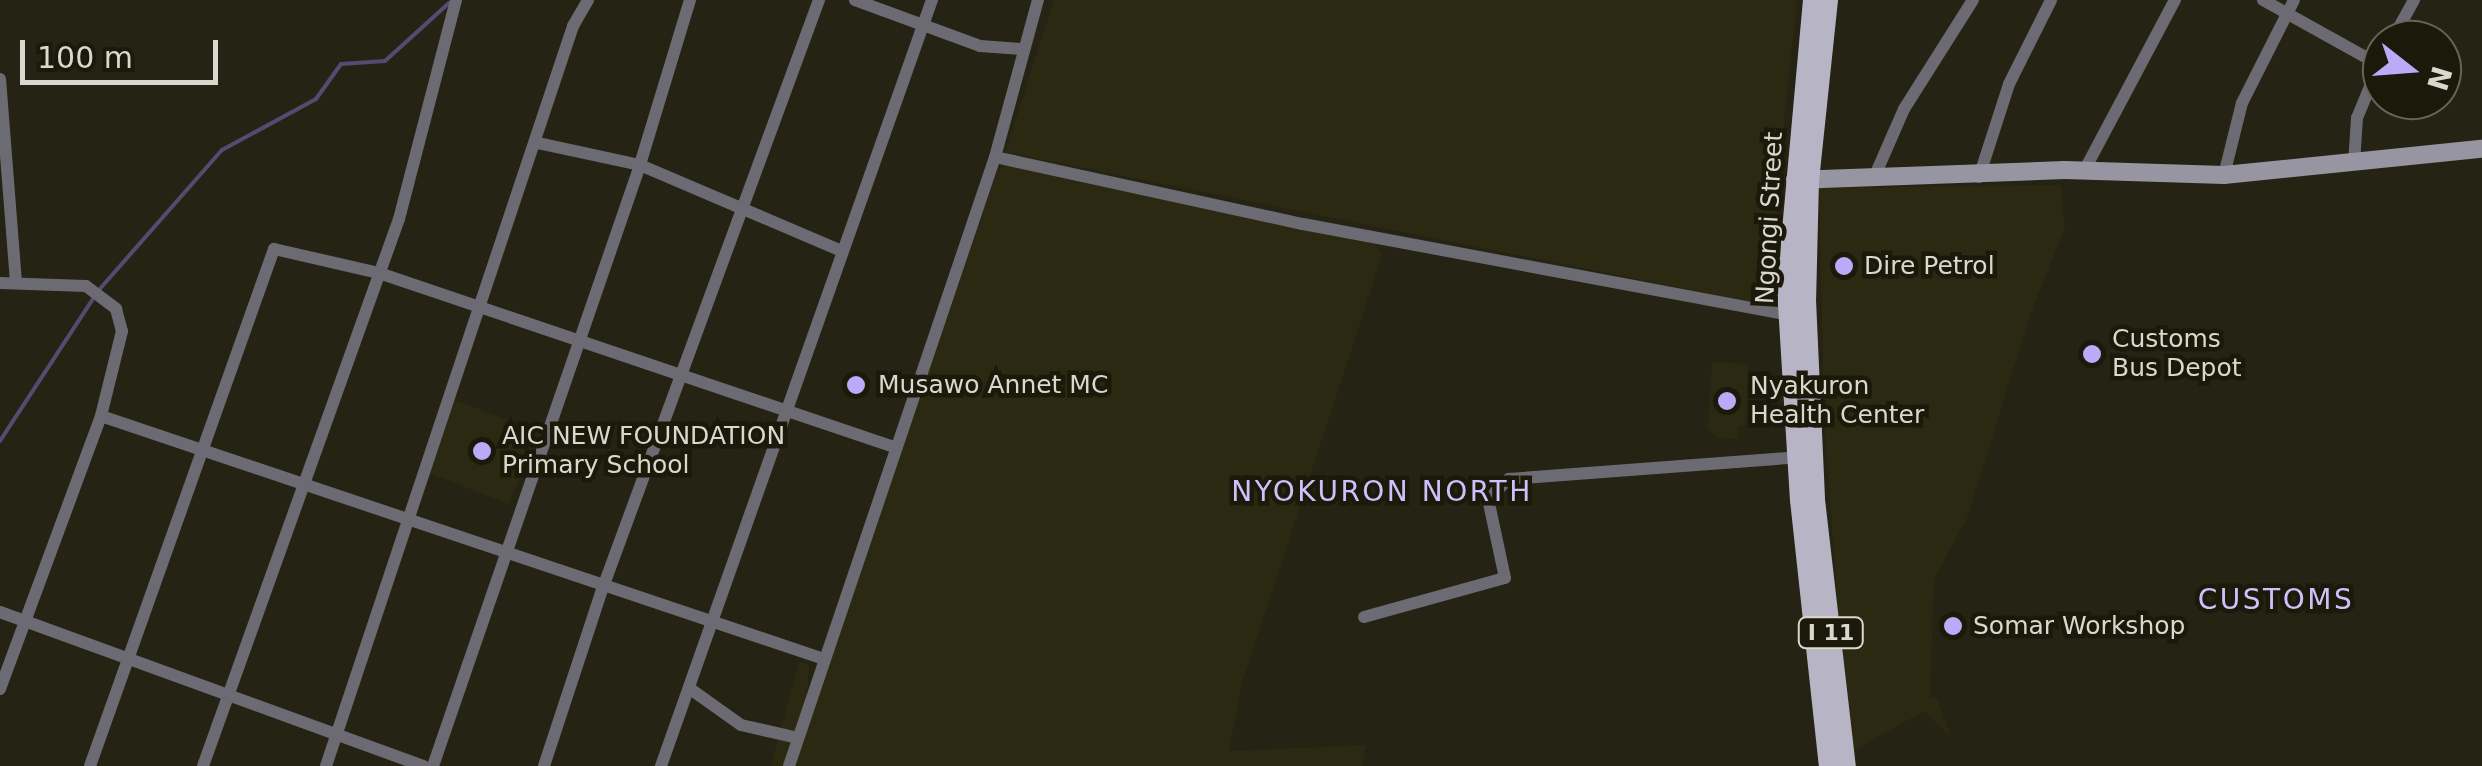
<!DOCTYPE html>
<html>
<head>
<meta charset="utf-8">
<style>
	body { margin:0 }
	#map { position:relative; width:2482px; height:766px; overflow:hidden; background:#252313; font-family:"DejaVu Sans",sans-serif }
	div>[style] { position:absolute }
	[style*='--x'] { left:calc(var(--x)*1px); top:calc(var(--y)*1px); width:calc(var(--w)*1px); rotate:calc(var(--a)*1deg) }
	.built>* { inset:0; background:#2c2912 }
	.stream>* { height:4px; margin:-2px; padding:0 2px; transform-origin:2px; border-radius:2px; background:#534b71 }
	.street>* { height:12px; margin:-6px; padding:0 6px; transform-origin:6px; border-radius:6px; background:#6c6b73 }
	.secondary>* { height:18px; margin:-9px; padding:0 9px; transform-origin:9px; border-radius:9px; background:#9795a1 }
	.primary>* { height:20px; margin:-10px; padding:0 10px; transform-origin:10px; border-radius:10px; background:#b7b5c5 }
	.dots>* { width:28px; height:28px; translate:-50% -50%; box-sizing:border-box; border:5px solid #1b190a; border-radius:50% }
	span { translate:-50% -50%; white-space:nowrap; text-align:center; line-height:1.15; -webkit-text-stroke:9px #1b190a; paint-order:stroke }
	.shield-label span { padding:2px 8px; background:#1b190a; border:2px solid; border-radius:8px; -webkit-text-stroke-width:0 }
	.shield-label { font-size:22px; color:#d9d8ce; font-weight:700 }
	.street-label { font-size:25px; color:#d9d8ce }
	.poi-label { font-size:25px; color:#d9d8ce }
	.left { translate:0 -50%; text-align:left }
	.neighbourhood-label { font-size:28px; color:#ccc2fb; letter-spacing:2.5px }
	.north { position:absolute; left:2362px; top:20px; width:100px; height:100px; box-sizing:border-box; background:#1b190a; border:2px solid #676558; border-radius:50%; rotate:107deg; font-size:28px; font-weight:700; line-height:40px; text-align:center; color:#d9d8ce }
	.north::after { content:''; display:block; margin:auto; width:35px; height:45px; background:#baaaf7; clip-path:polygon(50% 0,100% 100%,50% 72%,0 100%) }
	.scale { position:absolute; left:20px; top:40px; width:198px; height:45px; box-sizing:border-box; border:5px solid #d9d8ce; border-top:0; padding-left:12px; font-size:30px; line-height:35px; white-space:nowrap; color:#d9d8ce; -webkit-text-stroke:8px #1b190a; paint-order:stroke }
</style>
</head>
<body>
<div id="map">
	<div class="built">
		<div style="clip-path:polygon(1054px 0,1797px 0,1776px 196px,1781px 308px,1005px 152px)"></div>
		<div style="clip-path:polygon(1011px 161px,1375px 243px,1382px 256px,1242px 683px,1229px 751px,1366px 745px,1362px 766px,792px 766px,999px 168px)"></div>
		<div style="clip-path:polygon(2061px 185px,2065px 227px,2031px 312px,1968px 516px,1934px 580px,1930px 697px,1937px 698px,1952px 738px,1924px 711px,1848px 754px,1824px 416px,1819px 188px)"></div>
		<div style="clip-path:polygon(1712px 362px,1749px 364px,1745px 426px,1738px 426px,1737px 439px,1718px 438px,1708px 428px)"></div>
		<div style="clip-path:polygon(454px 400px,539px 431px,509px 504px,426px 472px)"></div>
		<div style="clip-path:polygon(799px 661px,809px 666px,807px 695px,784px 766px,771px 766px)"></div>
	</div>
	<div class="stream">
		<div style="--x:0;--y:441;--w:179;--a:-56.8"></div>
		<div style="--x:98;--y:291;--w:188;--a:-48.7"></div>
		<div style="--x:222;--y:150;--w:107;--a:-28.5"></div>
		<div style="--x:316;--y:99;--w:43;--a:-54.5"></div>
		<div style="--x:341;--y:64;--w:44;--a:-3.9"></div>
		<div style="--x:385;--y:61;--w:86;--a:-42.2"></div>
	</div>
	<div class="street">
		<div style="--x:690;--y:0;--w:172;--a:106.9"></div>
		<div style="--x:640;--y:165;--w:220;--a:23.1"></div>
		<div style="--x:855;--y:0;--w:133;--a:20.2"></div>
		<div style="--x:980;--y:46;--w:40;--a:4.3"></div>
		<div style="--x:2263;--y:0;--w:132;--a:29.1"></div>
		<div style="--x:2392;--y:40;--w:46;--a:-61.2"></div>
		<div style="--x:0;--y:79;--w:204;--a:85.5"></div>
		<div style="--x:995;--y:157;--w:315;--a:12.3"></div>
		<div style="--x:1303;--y:224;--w:496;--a:10.6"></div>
		<div style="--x:2354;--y:164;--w:46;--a:-86.3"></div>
		<div style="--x:2357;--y:118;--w:63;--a:-67.5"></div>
		<div style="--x:2084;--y:171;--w:194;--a:-62"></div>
		<div style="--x:2224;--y:175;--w:74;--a:-76"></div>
		<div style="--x:2242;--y:103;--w:115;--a:-63.2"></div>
		<div style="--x:1979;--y:177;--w:98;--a:-72.1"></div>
		<div style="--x:2009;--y:84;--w:94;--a:-63.4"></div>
		<div style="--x:1873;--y:180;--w:77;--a:-66.4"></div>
		<div style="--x:1904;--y:109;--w:129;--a:-57.7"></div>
		<div style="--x:0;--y:283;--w:86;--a:2"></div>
		<div style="--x:86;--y:286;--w:38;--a:37"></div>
		<div style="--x:116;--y:309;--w:23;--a:75"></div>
		<div style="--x:122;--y:331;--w:88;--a:103.9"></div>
		<div style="--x:101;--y:416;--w:291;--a:110.3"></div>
		<div style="--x:101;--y:416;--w:763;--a:18.58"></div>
		<div style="--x:0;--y:612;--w:451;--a:20"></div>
		<div style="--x:1364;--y:617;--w:146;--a:-15.5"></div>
		<div style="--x:1505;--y:578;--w:81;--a:-102.1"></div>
		<div style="--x:1488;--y:499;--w:29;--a:-44"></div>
		<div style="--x:1509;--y:479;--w:294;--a:-4.3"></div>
		<div style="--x:689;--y:688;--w:64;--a:35.4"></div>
		<div style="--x:741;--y:725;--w:58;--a:12.8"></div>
		<div style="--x:90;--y:766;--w:549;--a:-70.41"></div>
		<div style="--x:274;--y:249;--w:108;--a:12.9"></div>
		<div style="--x:379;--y:273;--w:544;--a:18.67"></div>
		<div style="--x:203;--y:766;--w:581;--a:-70.29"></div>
		<div style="--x:399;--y:219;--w:226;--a:-75.4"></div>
		<div style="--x:326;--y:766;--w:780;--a:-71.54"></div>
		<div style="--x:573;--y:26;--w:30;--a:-60"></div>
		<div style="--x:433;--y:766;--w:636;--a:-70.99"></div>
		<div style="--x:640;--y:165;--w:104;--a:-167.8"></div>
		<div style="--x:544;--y:766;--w:185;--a:-71.8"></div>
		<div style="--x:602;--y:590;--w:629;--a:-69.81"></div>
		<div style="--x:661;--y:766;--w:813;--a:-70.52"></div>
		<div style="--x:789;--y:766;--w:643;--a:-71.31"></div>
		<div style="--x:995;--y:157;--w:163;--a:-74.7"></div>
	</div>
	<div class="secondary">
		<div style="--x:1795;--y:180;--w:270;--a:-2.1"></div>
		<div style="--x:2065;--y:170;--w:159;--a:1.8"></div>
		<div style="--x:2224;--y:175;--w:259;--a:-5.8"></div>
	</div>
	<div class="primary">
		<div style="--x:1813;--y:0;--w:289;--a:95.2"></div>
		<div style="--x:1787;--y:288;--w:212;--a:86.5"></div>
		<div style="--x:1800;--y:500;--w:268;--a:83.8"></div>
		<div style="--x:1828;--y:0;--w:181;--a:96"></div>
		<div style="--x:1809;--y:180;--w:120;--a:91.4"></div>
		<div style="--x:1806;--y:300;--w:200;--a:87.4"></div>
		<div style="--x:1815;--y:500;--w:268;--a:83.4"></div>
	</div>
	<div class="dots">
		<div style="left:1844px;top:266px;background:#baaaf7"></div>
		<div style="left:2092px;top:354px;background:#baaaf7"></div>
		<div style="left:856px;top:385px;background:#baaaf7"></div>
		<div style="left:1727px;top:401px;background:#baaaf7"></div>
		<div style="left:482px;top:451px;background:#baaaf7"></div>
		<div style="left:1953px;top:626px;background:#baaaf7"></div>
	</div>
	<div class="shield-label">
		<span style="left:1831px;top:633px">I 11</span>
	</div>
	<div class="street-label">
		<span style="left:1770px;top:218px;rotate:-87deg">Ngongi Street</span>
	</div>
	<div class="poi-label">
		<span class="left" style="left:1864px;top:266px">Dire Petrol</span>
		<span class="left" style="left:2112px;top:354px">Customs<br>Bus Depot</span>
		<span class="left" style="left:878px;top:385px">Musawo Annet MC</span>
		<span class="left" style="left:1750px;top:401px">Nyakuron<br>Health Center</span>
		<span class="left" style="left:502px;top:451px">AIC NEW FOUNDATION<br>Primary School</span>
		<span class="left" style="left:1973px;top:626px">Somar Workshop</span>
	</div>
	<div class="neighbourhood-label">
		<span style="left:1382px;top:492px">NYOKURON NORTH</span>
		<span style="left:2276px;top:600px">CUSTOMS</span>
	</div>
	<div class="north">N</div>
	<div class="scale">100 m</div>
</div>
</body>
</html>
